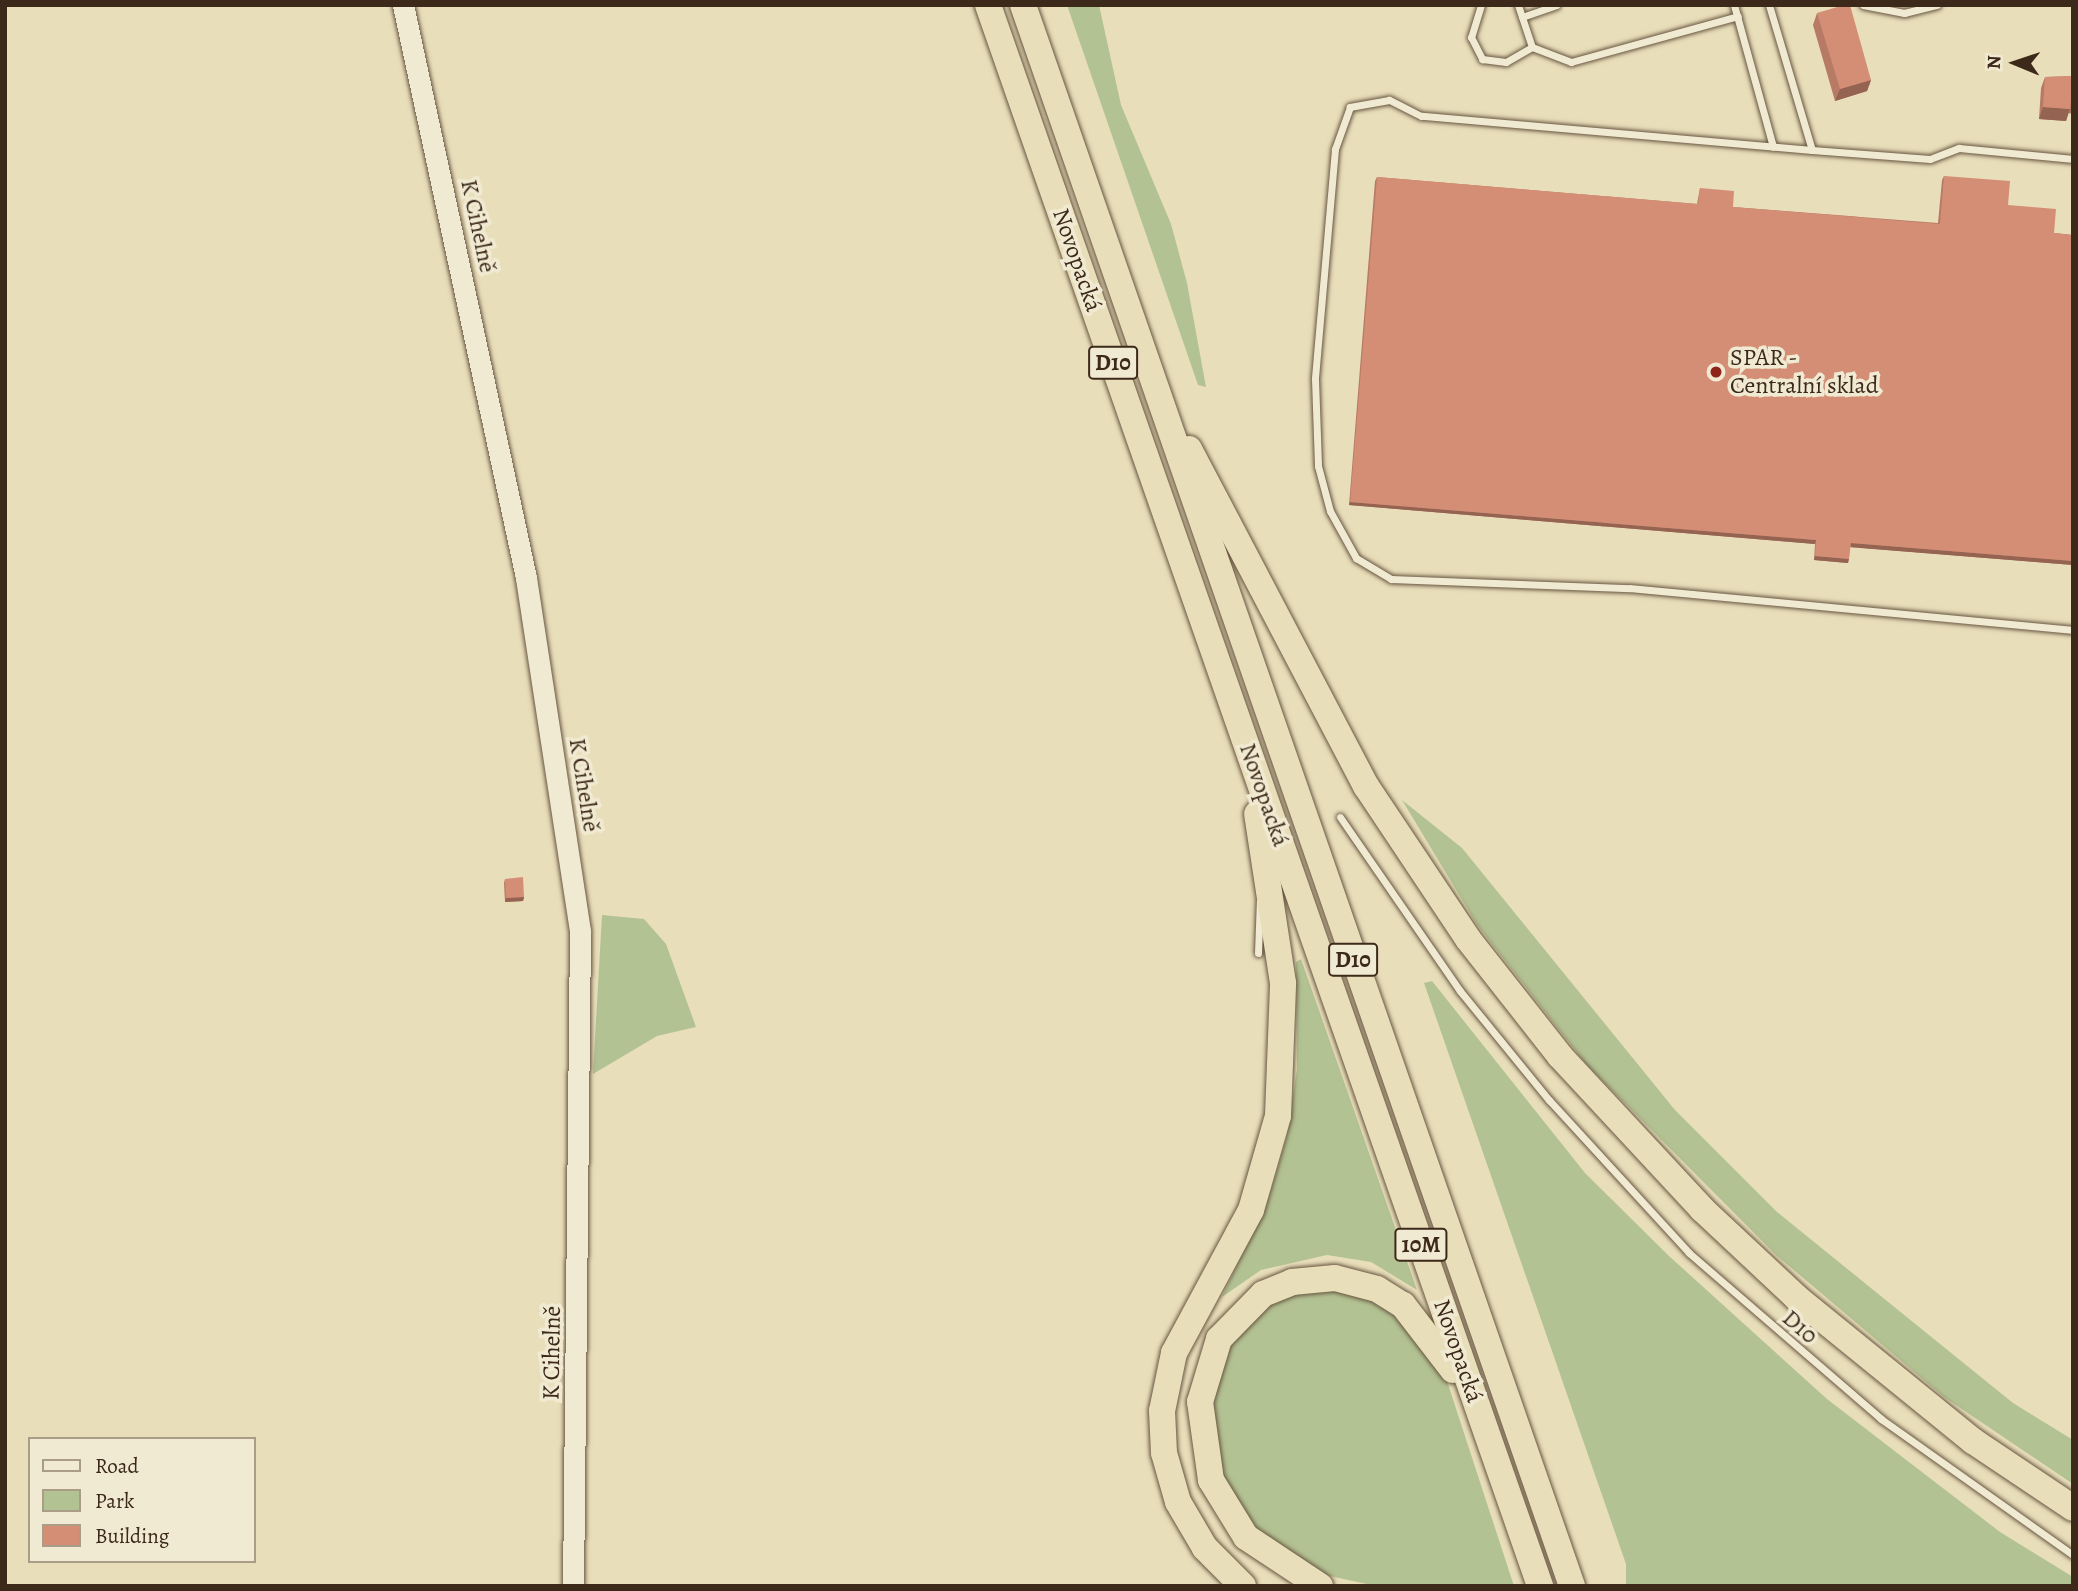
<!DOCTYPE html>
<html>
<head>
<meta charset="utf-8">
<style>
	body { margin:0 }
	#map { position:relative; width:2078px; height:1591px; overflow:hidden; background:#e9deba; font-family:Alegreya,serif }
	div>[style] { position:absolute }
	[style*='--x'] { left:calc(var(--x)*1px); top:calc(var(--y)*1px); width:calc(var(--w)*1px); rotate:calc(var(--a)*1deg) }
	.green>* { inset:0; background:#b3c292 }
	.roads { filter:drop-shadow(0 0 2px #675641) drop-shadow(0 0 2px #675641) }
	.lane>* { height:7px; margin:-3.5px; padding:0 3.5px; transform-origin:3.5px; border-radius:3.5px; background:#f1ead2 }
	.secondary>* { height:21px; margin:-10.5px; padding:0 10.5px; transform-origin:10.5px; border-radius:10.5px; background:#f1ead2 }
	.highway>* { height:26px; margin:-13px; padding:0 13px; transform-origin:13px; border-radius:13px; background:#e9deba }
	.wall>* { inset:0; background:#b67a65 }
	.shaded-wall>* { inset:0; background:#946352 }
	.building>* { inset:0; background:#d48e75 }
	.dots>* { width:19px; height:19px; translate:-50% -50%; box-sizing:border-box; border:4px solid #f1ead2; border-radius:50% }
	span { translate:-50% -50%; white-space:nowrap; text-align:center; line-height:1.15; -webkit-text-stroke:7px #f1ead2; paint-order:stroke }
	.shield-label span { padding:2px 5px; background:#f1ead2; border:2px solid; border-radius:5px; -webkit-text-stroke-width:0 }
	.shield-label { font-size:23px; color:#3c2919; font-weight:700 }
	.street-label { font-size:24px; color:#3c2919 }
	.poi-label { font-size:24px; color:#3c2919 }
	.left { translate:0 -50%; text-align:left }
	.frame { position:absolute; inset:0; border:7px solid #3c2919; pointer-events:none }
	.legend { position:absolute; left:28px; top:1437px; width:228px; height:126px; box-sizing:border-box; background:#f1ead2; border:2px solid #a99d88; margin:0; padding:9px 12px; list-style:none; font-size:21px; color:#3c2919 }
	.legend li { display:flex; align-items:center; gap:14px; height:35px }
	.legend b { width:35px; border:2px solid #a99d88 }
	.north { position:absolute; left:1980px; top:28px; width:70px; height:70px; -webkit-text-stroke:5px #f1ead2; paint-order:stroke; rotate:272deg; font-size:19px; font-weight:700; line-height:28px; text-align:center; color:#3c2919 }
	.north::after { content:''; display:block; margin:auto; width:24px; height:32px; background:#3c2919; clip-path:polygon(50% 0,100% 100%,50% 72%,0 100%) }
</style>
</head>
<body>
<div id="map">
	<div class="green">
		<div style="clip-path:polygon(1067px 5px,1099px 5px,1121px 105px,1171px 224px,1187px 283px,1206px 387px,1198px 385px)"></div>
		<div style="clip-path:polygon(1402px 800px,1462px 848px,1675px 1110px,1777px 1212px,2013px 1403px,2073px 1440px,2073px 1484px,1944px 1397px,1776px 1255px,1586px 1064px,1478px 926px)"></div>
		<div style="clip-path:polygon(602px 915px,644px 919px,666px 944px,696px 1027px,657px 1036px,593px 1074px)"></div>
		<div style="clip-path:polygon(1301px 959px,1417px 1290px,1371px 1262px,1327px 1255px,1261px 1270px,1222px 1297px,1269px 1197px,1287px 1136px,1297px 1069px,1296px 962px)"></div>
		<div style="clip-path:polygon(1432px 981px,1585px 1173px,1669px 1256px,1827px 1399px,2000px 1532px,2073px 1577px,2073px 1586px,1626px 1586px,1626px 1564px,1424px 983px)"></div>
		<div style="clip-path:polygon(1297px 1289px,1342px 1290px,1386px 1303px,1446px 1378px,1514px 1586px,1376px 1586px,1316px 1573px,1254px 1536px,1218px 1476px,1209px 1409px,1214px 1368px,1252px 1314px)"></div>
	</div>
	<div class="roads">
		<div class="lane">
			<div style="--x:1481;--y:5;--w:34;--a:107"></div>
			<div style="--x:1471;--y:37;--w:25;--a:63"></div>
			<div style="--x:1482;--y:59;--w:24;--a:7"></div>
			<div style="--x:1506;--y:62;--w:30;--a:-30"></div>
			<div style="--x:1518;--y:5;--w:44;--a:71.6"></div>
			<div style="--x:1532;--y:47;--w:42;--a:21"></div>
			<div style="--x:1571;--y:62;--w:173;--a:-15.4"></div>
			<div style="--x:1734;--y:5;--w:147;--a:74.6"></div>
			<div style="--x:1769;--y:5;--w:151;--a:73.5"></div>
			<div style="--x:1812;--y:150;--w:118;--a:4.4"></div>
			<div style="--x:1930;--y:159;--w:31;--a:-21"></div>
			<div style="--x:1959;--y:148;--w:115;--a:5.5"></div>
			<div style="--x:1863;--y:5;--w:42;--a:11"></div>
			<div style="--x:1904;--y:13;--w:34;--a:-14"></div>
			<div style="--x:1522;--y:17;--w:36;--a:-19"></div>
			<div style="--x:1812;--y:150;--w:392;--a:-175"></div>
			<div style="--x:1421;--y:116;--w:36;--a:-153"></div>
			<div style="--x:1389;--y:100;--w:40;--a:170"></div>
			<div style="--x:1350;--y:107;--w:45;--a:109.7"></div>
			<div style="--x:1335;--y:149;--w:231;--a:95"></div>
			<div style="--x:1315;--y:379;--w:87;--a:88"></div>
			<div style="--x:1318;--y:466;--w:47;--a:75.1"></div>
			<div style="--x:1330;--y:511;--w:54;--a:61"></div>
			<div style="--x:1356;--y:558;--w:41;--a:31"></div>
			<div style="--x:1391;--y:579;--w:239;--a:2.2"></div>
			<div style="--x:1630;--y:588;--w:445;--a:5.4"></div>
			<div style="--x:1340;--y:817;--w:211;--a:55.4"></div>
			<div style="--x:1460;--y:991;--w:141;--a:50.8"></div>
			<div style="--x:1549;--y:1100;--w:207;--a:47.5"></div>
			<div style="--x:1689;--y:1253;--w:254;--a:40.8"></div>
			<div style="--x:1881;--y:1419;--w:235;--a:35.3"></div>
			<div style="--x:1258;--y:953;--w:55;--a:-87.9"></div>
		</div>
		<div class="secondary">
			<div style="--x:403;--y:5;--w:586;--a:77.88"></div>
			<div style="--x:526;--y:578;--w:357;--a:81.3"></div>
			<div style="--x:580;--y:931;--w:655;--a:90.61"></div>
		</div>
		<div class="highway">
			<div style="--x:988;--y:5;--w:1675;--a:70.75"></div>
			<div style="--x:1023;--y:5;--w:1674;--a:70.85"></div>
			<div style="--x:1189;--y:449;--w:381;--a:62.3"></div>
			<div style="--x:1366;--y:786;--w:184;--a:56.3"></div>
			<div style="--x:1468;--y:939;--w:149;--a:51.8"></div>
			<div style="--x:1560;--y:1056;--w:209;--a:47.1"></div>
			<div style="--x:1702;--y:1209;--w:130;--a:43.1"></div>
			<div style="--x:1797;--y:1298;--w:227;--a:39.1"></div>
			<div style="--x:1973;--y:1441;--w:120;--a:33.8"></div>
			<div style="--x:1243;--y:1586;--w:54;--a:-135"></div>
			<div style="--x:1205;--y:1548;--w:53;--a:-120.4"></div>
			<div style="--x:1178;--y:1502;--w:51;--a:-105.9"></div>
			<div style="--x:1164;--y:1453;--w:42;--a:-92.7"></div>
			<div style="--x:1162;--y:1411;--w:59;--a:-78.3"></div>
			<div style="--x:1174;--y:1353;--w:162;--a:-61.7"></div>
			<div style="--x:1251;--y:1210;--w:98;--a:-74"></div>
			<div style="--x:1278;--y:1116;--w:133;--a:-87.8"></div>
			<div style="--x:1283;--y:983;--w:171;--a:-98.7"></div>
			<div style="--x:1320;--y:1586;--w:89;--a:-146.5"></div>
			<div style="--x:1246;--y:1537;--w:67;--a:-121.6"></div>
			<div style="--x:1211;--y:1480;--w:79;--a:-98"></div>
			<div style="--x:1200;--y:1402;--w:66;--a:-73.2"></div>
			<div style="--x:1219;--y:1339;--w:63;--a:-45.6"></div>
			<div style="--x:1263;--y:1294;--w:31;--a:-22"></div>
			<div style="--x:1292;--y:1282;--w:43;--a:-5.3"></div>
			<div style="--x:1335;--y:1278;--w:43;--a:14.7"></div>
			<div style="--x:1377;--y:1289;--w:31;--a:32"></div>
			<div style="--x:1403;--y:1305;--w:82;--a:52.4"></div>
		</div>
	</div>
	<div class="wall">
		<div style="clip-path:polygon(1817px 13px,1871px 80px,1867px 91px,1835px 101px,1813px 25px)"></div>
		<div style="clip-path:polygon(2073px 76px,2073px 114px,2068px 113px,2066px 121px,2039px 119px,2041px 88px,2045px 77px)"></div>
		<div style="clip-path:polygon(1944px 176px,2008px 205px,2054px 233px,2073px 235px,2073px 565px,1850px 547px,1848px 563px,1814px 560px,1815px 544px,1349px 505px,1375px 181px,1377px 177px,1697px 204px,1700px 188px,1733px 207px,1938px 223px,1942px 180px)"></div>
		<div style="clip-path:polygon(505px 879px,524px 897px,523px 901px,505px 902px,504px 883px)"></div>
	</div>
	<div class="shaded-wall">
		<div style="clip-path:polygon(1871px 80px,1867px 91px,1835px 101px,1840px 89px)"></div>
		<div style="clip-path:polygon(2043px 107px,2070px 109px,2066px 121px,2039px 119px)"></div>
		<div style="clip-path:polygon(1350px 502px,1816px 540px,1815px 544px,1349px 505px)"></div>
		<div style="clip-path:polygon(1851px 543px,2073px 561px,2073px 565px,1849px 547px)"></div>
		<div style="clip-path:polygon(1815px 556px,1849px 559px,1848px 563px,1814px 560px)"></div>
		<div style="clip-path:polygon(524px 897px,523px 901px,505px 902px,506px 898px)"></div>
	</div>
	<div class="building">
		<div style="clip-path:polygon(1844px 5px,1850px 5px,1871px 80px,1840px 89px,1817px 13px)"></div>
		<div style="clip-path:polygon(2073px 76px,2073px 102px,2071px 101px,2070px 109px,2043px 107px,2045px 77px)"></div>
		<div style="clip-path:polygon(1944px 176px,2010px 181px,2008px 205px,2056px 209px,2054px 233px,2073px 235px,2073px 561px,1851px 543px,1849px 559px,1815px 556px,1816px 540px,1350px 502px,1377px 177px,1698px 204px,1700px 188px,1734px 191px,1733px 207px,1940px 224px)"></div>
		<div style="clip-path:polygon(523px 877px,524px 897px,506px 898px,505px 879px)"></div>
	</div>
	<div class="dots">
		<div style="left:1716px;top:372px;background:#8f2418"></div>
	</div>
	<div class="shield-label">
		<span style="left:1113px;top:363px">D10</span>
		<span style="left:1353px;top:960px">D10</span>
		<span style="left:1421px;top:1245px">10M</span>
	</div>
	<div class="street-label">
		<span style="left:478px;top:226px;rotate:78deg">K Cihelně</span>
		<span style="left:1077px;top:260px;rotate:71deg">Novopacká</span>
		<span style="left:584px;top:785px;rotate:81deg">K Cihelně</span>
		<span style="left:1264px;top:795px;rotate:71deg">Novopacká</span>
		<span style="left:1800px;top:1327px;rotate:41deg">D10</span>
		<span style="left:1458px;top:1351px;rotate:71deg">Novopacká</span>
		<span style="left:552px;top:1353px;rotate:-89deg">K Cihelně</span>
	</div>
	<div class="poi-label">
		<span class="left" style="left:1730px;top:372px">SPAR -<br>Centralní sklad</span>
	</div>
	<div class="frame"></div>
	<ul class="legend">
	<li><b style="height:9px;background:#f1ead2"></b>Road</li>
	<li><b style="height:19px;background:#b3c292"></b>Park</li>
	<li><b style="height:19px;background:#d48e75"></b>Building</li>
	</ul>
	<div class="north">N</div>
</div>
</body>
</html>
